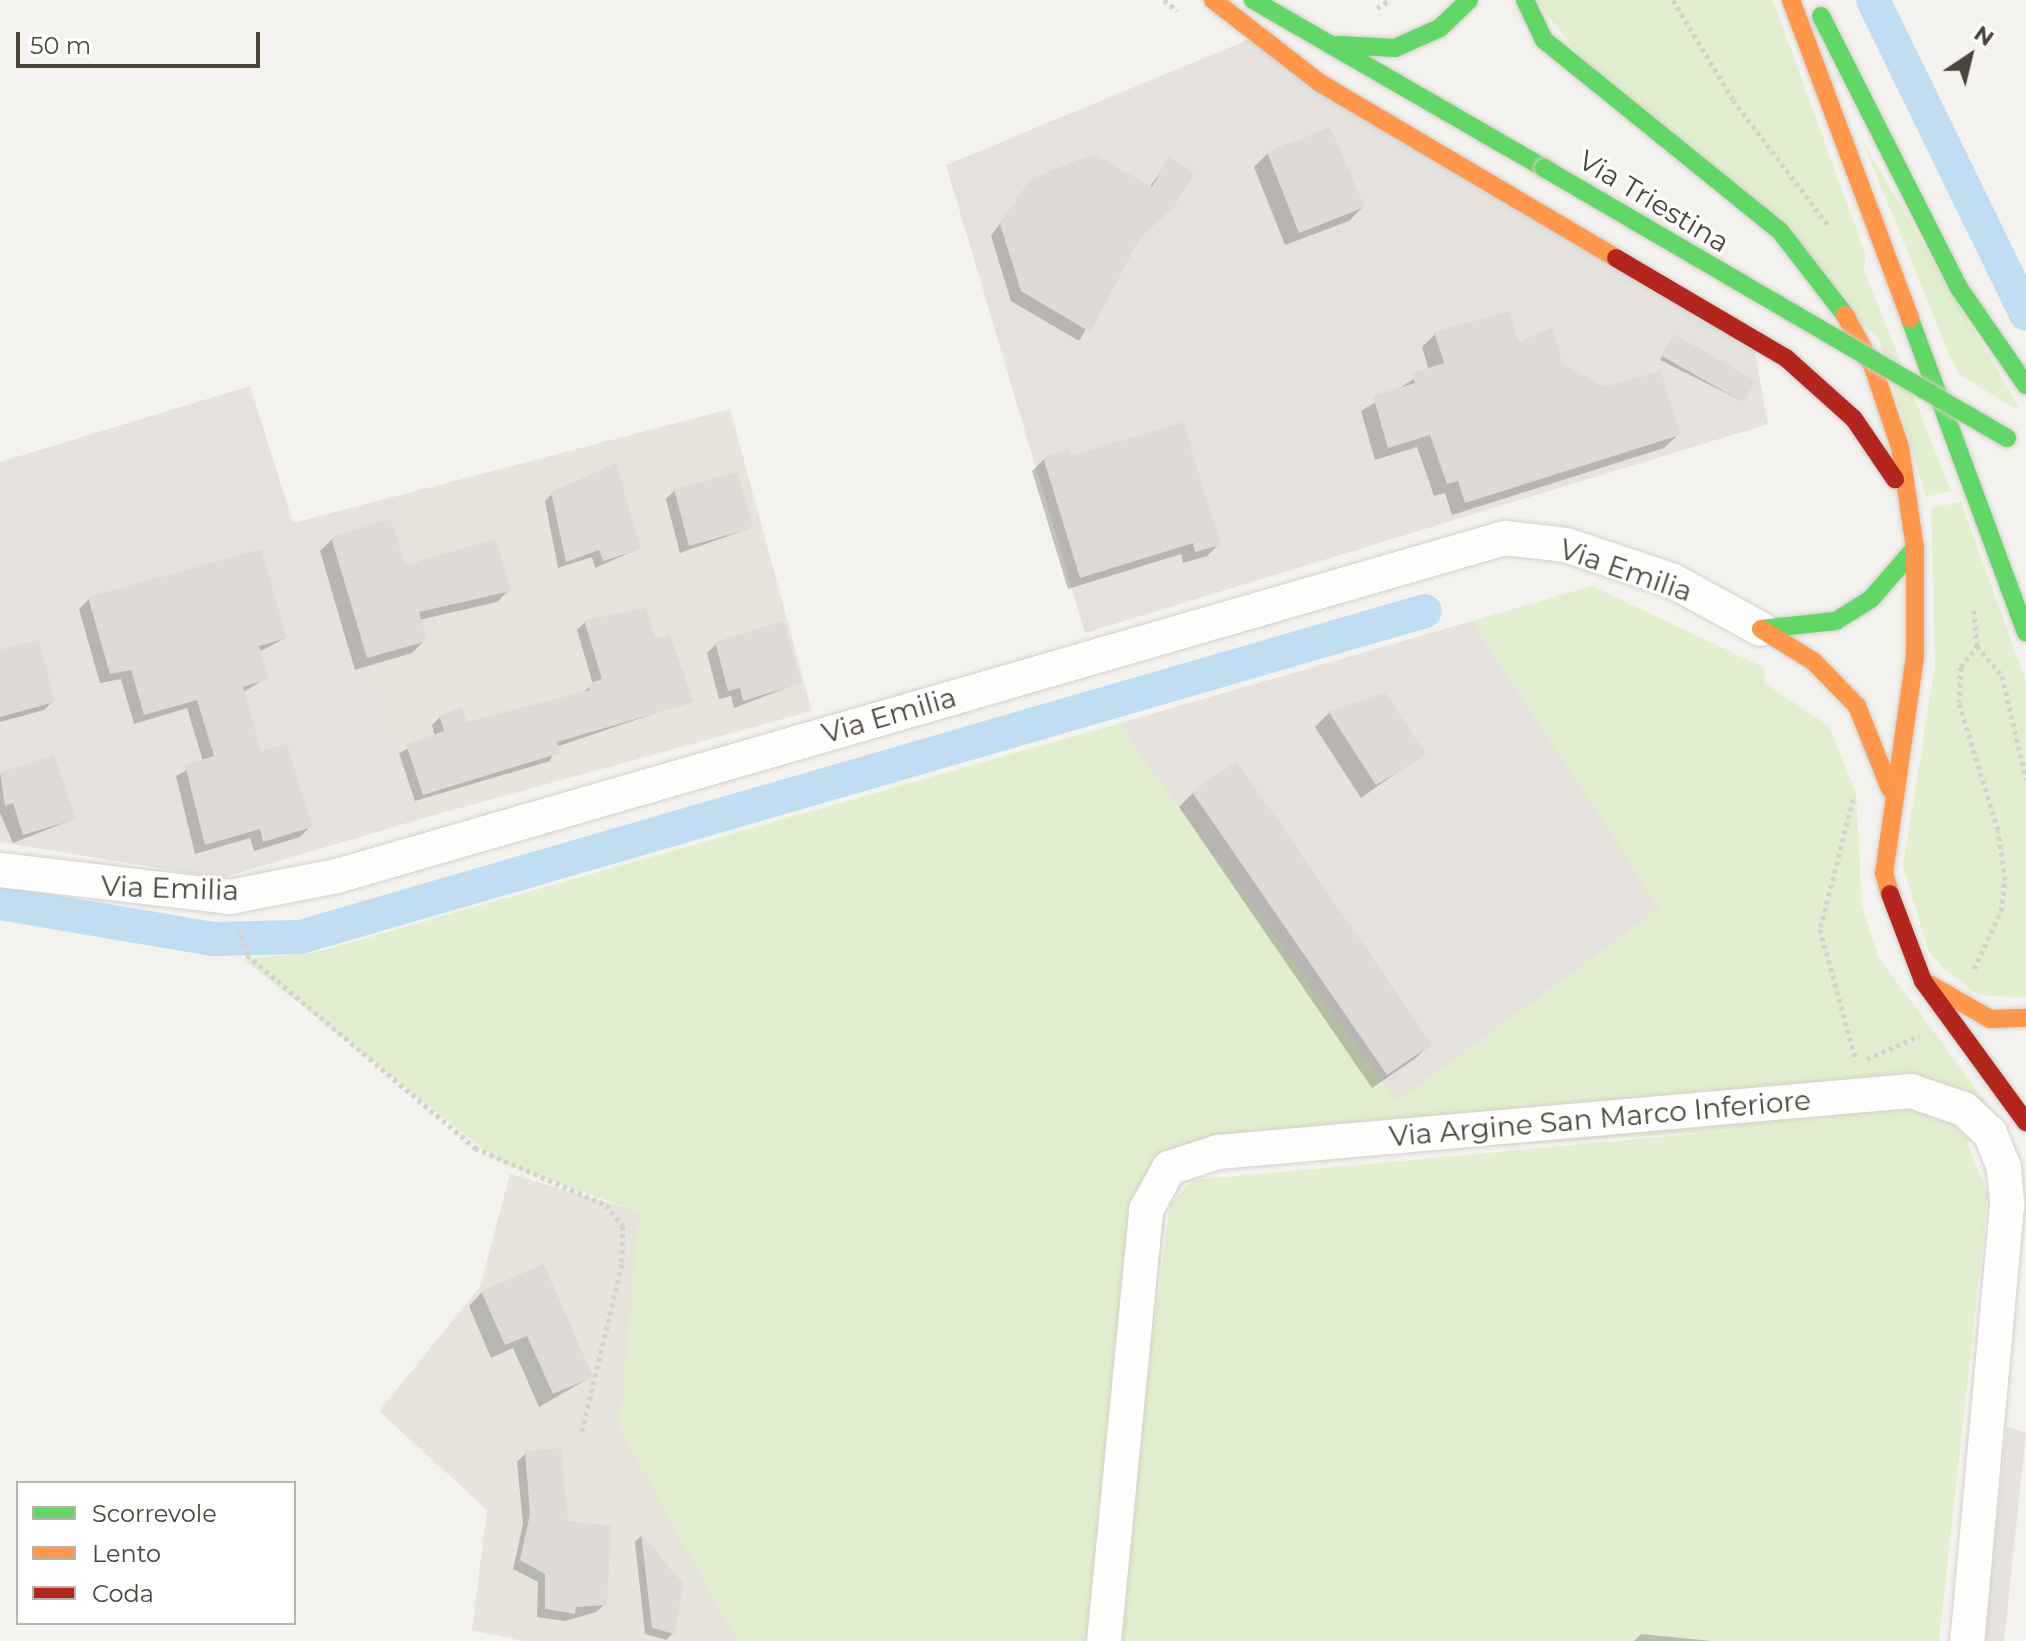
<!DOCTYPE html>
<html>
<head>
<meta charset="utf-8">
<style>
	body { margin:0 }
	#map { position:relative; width:2026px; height:1641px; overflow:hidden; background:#f4f2ee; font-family:Montserrat,sans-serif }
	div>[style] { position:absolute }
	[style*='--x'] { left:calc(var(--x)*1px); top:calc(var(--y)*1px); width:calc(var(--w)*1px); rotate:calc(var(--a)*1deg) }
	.residential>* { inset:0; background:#e7e4dc }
	.industrial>* { inset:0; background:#e6e2de }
	.green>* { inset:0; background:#e1eecf }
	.parking>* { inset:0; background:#e6e3df }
	.shadow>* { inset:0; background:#0003 }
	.canal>* { height:34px; margin:-17px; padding:0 17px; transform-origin:17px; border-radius:17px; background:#c0ddf1 }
	.building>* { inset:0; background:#dedbd6 }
	.path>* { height:5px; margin-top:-2.5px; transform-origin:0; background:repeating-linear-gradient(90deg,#d3d2cc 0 4px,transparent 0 8px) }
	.roads { filter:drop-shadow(0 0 2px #d2d0cb) drop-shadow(0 0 2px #d2d0cb) }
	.street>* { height:34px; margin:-17px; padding:0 17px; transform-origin:17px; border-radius:17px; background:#fdfdfc }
	.fast>* { height:18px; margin:-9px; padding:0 9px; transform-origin:9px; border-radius:9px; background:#63d668 }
	.slow>* { height:18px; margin:-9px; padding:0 9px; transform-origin:9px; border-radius:9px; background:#ff974d }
	.jam>* { height:18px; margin:-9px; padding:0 9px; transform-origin:9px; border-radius:9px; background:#b3261e }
	.bridges { filter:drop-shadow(0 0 2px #d3cfc5) drop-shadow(0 0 2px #d3cfc5) }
	.fast-bridge>* { height:18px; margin:-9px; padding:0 9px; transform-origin:9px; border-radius:9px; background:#63d668 }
	span { translate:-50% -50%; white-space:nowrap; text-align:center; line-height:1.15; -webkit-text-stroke:6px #fff; paint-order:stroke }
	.street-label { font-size:28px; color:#4b4439 }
	.legend { position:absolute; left:16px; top:1481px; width:280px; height:144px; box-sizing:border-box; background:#fff; border:2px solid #b7b4b0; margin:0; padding:10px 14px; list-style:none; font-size:24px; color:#4b4439 }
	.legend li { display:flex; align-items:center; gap:16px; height:40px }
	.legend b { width:40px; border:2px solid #b7b4b0 }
	.north { position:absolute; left:1930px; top:16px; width:80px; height:80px; -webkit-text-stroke:6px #fff; paint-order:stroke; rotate:35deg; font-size:22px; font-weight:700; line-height:32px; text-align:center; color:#4b4439 }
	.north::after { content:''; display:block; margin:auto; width:28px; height:36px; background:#4b4439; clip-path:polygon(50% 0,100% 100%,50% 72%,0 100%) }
	.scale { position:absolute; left:16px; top:32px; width:244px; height:36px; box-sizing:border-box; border:4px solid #4b4439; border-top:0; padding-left:10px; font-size:24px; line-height:28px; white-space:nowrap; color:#4b4439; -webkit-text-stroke:6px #fff; paint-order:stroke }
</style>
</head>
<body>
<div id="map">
	<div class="residential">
		<div style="clip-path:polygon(730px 409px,812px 711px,424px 818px,360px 642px,442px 630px,393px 497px)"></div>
		<div style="clip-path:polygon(510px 1174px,640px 1212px,620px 1428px,738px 1641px,523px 1641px,472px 1630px,487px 1510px,379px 1411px,480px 1287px)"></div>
	</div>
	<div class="industrial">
		<div style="clip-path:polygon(1250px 39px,1750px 326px,1768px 424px,1085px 633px,946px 165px)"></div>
		<div style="clip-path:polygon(250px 386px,293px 523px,393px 497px,442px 631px,360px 642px,424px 818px,221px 878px,0 842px,0 462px)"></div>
		<div style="clip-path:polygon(1472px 621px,1660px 908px,1397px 1102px,1129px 740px,1124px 722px)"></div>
	</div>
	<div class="green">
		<div style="clip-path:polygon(1536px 0,1773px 0,1866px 256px,1864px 270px,1951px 491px,1926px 497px,1879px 339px,1580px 57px)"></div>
		<div style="clip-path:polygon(1862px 140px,2018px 405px,2017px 410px,1959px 374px,1951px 359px)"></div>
		<div style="clip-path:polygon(1961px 502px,2026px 681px,2026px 998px,1979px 995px,1942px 967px,1928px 950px,1903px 866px,1935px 665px,1931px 508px)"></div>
		<div style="clip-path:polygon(evenodd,1592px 586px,1765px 668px,1764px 683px,1829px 726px,1856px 792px,1862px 906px,1879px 958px,2004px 1127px,1995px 1138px,1967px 1142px,1988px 1195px,1939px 1641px,738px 1641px,620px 1428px,639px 1212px,500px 1162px,243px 959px,314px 953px,1124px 722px,1129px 740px,1397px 1101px,1660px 908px,1472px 621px,1592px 586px,1748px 1129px,1194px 1180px,1170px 1204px,1152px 1344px,1167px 1197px,1189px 1167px,1748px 1129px)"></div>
	</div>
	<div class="parking">
		<div style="clip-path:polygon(2007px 1426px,2026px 1433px,2004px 1641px,1985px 1641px)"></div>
	</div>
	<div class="shadow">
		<div style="clip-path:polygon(1268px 153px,1363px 207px,1349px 221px,1285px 245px,1254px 167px)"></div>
		<div style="clip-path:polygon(1169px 160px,1138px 239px,1079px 341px,1011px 301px,991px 236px,1031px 181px,1149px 188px)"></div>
		<div style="clip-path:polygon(1435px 334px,1516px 344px,1678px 435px,1664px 448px,1452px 515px,1445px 493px,1434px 496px,1417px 447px,1375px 460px,1361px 411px,1429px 370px,1422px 347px)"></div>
		<div style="clip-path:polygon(1671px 341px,1742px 401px,1660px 360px)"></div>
		<div style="clip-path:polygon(1044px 459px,1069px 459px,1219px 544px,1207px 556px,1183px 563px,1181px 554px,1068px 589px,1032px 471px)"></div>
		<div style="clip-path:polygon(675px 490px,751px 528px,680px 553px,666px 499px)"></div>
		<div style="clip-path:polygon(553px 493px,638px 549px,595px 568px,592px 557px,558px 568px,545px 501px)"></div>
		<div style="clip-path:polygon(332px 539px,403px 568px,509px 590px,497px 602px,419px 620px,425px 640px,412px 653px,355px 670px,320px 551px)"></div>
		<div style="clip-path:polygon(89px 599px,285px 638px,259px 652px,266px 678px,242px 693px,260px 754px,310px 827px,300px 837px,254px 851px,250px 838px,195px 854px,176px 776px,203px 761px,187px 708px,134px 724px,121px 679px,100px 683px,79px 609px)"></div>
		<div style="clip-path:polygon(585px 622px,655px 642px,691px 701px,556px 747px,550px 761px,415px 801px,399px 753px,435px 736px,432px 725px,440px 717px,466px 725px,580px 695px,593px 684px,577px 630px)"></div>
		<div style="clip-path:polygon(716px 644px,799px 683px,734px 708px,731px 696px,719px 699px,707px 653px)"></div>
		<div style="clip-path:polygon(0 652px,53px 701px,44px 710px,0 722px)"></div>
		<div style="clip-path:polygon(1385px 696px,1423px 754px,1361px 798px,1315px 727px,1329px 713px)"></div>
		<div style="clip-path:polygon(52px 758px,74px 819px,13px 843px,0 813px,0 774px)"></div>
		<div style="clip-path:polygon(1193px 793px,1430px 1044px,1416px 1058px,1372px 1088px,1179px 807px)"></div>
		<div style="clip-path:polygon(482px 1292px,591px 1377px,539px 1407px,513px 1348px,491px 1358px,469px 1306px)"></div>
		<div style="clip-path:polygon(526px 1453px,605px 1604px,596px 1612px,565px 1621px,537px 1617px,538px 1582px,513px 1569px,523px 1524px,517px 1462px)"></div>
		<div style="clip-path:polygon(641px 1536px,673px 1633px,666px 1640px,645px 1634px,635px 1542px)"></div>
		<div style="clip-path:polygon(1641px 1634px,1712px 1641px,1634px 1641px)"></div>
	</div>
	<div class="canal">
		<div style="--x:1873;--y:0;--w:349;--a:64"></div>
		<div style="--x:0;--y:903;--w:216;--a:9.6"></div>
		<div style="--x:213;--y:939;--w:87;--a:-1.3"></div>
		<div style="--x:300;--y:937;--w:1171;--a:-16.16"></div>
	</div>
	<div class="building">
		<div style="clip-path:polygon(1330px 127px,1365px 207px,1299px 233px,1267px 152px)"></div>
		<div style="clip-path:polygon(1094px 154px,1152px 187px,1169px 157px,1194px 172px,1175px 206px,1140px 238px,1090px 332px,1021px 291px,1000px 224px,1030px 179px)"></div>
		<div style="clip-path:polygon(1509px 311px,1518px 342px,1552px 328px,1563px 364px,1605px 387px,1661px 371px,1680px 435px,1465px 503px,1458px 481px,1447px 484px,1430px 435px,1388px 448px,1373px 396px,1415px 383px,1412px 373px,1444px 363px,1434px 332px)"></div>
		<div style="clip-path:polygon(1674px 334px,1756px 381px,1743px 402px,1662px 356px)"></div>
		<div style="clip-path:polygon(1183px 422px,1221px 545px,1195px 552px,1193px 543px,1080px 578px,1043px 457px,1069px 449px,1071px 456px)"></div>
		<div style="clip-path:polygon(616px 463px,641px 549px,603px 561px,599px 550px,566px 562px,551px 492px)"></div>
		<div style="clip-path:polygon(738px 472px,753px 528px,689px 546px,674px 489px)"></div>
		<div style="clip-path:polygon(391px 519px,405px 565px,496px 539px,511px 591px,419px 612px,427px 641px,367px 658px,331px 537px)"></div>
		<div style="clip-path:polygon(261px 549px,287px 638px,259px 646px,269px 679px,243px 687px,261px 751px,287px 744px,312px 827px,263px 842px,260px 829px,205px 845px,185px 765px,214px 756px,197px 700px,144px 715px,131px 670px,110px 674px,88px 597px)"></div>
		<div style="clip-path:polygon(646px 608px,656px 639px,670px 635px,694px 702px,557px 742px,560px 753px,423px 795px,406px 744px,444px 731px,439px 716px,462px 707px,467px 722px,590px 690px,588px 684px,602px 679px,584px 620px)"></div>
		<div style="clip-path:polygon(783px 621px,802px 683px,743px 701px,740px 688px,728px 691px,715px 642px)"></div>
		<div style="clip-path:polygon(39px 640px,55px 702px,0 717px,0 650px)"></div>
		<div style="clip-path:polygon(1385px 693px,1426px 755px,1376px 785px,1328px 711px)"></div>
		<div style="clip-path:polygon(54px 755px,76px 819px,23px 835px,13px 803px,5px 806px,0 772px)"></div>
		<div style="clip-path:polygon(1237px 761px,1432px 1044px,1387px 1075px,1192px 792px)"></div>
		<div style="clip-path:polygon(544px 1264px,593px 1377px,553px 1394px,527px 1336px,505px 1345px,481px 1291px)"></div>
		<div style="clip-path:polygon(561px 1448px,568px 1521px,611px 1526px,607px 1605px,576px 1607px,575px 1614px,545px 1609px,545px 1574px,520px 1560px,530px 1514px,525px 1451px)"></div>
		<div style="clip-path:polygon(641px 1533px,683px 1583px,675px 1634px,652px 1628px)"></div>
	</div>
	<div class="path">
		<div style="--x:1164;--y:0;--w:17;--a:40"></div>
		<div style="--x:1673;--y:0;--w:117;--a:59"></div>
		<div style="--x:1733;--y:100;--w:158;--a:52.7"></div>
		<div style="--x:1377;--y:8;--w:15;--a:-32"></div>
		<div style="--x:1977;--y:646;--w:39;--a:50"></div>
		<div style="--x:2002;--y:676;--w:106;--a:76.9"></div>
		<div style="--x:1853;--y:799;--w:134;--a:104.2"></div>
		<div style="--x:1820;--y:929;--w:137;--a:74.7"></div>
		<div style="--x:239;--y:928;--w:28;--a:73"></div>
		<div style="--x:247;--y:955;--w:299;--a:40.2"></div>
		<div style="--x:475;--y:1148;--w:143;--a:23.5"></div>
		<div style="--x:606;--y:1205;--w:27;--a:51"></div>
		<div style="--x:623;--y:1226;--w:38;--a:92"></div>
		<div style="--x:622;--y:1264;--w:172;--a:103.5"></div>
		<div style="--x:1974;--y:969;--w:64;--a:-65"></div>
		<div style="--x:2001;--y:911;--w:31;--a:-83"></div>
		<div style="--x:2005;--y:880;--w:50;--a:-98"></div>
		<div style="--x:1998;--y:830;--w:133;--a:-107.1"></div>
		<div style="--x:1959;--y:703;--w:36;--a:-87"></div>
		<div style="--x:1961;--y:667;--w:26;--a:-53"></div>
		<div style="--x:1977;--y:646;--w:36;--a:-95"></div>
		<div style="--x:1867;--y:1059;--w:57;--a:-23.9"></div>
	</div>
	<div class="roads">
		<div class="street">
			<div style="--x:0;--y:870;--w:231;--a:6.7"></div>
			<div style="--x:229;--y:897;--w:110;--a:-11"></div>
			<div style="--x:337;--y:876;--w:1216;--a:-16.14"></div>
			<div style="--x:1505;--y:538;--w:61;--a:6.5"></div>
			<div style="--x:1566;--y:545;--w:111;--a:18.4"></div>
			<div style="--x:1671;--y:580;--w:102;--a:28.6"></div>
			<div style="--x:1104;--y:1641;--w:433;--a:-84.4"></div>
			<div style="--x:1146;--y:1210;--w:48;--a:-61.3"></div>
			<div style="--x:1169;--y:1168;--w:52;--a:-18.1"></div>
			<div style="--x:1218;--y:1152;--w:696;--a:-5.03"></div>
			<div style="--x:1911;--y:1091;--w:56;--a:18.8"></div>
			<div style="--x:1964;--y:1109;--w:35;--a:43"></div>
			<div style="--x:1990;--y:1133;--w:37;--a:68"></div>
			<div style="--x:2004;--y:1167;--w:38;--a:85"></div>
			<div style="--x:2007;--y:1205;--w:438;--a:95.2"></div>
		</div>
		<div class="fast">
			<div style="--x:1253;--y:0;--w:336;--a:30"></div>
			<div style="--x:1525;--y:0;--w:44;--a:64.6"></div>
			<div style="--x:1544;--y:40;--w:304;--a:39"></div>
			<div style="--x:1780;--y:231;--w:106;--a:52.3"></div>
			<div style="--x:1821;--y:16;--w:305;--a:63.1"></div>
			<div style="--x:1959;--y:288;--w:118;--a:55.4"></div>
			<div style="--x:1339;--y:45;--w:56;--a:3.1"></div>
			<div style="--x:1395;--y:48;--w:49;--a:-24"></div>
			<div style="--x:1440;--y:28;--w:40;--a:-44"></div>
			<div style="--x:1910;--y:319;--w:334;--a:69.7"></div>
			<div style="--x:1761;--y:629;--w:75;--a:-6.1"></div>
			<div style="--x:1836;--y:621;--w:41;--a:-32.2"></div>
			<div style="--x:1871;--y:599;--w:67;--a:-49.2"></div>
		</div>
		<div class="slow">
			<div style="--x:1213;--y:0;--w:135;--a:37.8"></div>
			<div style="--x:1320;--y:83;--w:344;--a:30.6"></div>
			<div style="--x:1791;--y:0;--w:340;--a:69.5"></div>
			<div style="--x:1845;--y:315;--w:59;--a:61.7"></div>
			<div style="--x:1873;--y:367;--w:84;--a:71.4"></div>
			<div style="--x:1900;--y:447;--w:102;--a:81.6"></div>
			<div style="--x:1915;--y:548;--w:108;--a:90"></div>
			<div style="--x:1915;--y:656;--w:219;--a:98.1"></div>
			<div style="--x:1884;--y:873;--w:22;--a:74"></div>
			<div style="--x:1761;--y:629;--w:61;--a:31.6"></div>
			<div style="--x:1813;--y:661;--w:63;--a:45.6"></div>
			<div style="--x:1857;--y:706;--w:89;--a:68.3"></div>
			<div style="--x:1929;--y:984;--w:70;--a:29.8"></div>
			<div style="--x:1990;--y:1019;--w:36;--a:-2"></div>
		</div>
		<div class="jam">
			<div style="--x:1616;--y:258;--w:197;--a:30.5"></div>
			<div style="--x:1786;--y:358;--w:91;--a:41.9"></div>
			<div style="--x:1854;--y:419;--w:73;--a:55.7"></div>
			<div style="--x:1890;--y:894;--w:93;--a:69.2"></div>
			<div style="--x:1923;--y:981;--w:175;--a:53.9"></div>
		</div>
	</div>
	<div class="bridges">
		<div class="fast-bridge">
			<div style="--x:1544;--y:168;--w:536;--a:30.25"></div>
		</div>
	</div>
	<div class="street-label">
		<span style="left:1654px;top:201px;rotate:31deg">Via Triestina</span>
		<span style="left:1626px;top:570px;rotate:19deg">Via Emilia</span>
		<span style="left:889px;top:715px;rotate:-16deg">Via Emilia</span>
		<span style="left:170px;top:888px;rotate:2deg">Via Emilia</span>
		<span style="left:1600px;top:1118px;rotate:-5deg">Via Argine San Marco Inferiore</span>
	</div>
	<ul class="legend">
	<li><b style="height:10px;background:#63d668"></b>Scorrevole</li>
	<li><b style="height:10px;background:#ff974d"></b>Lento</li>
	<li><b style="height:10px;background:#b3261e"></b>Coda</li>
	</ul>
	<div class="north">N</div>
	<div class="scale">50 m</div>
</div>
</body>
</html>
